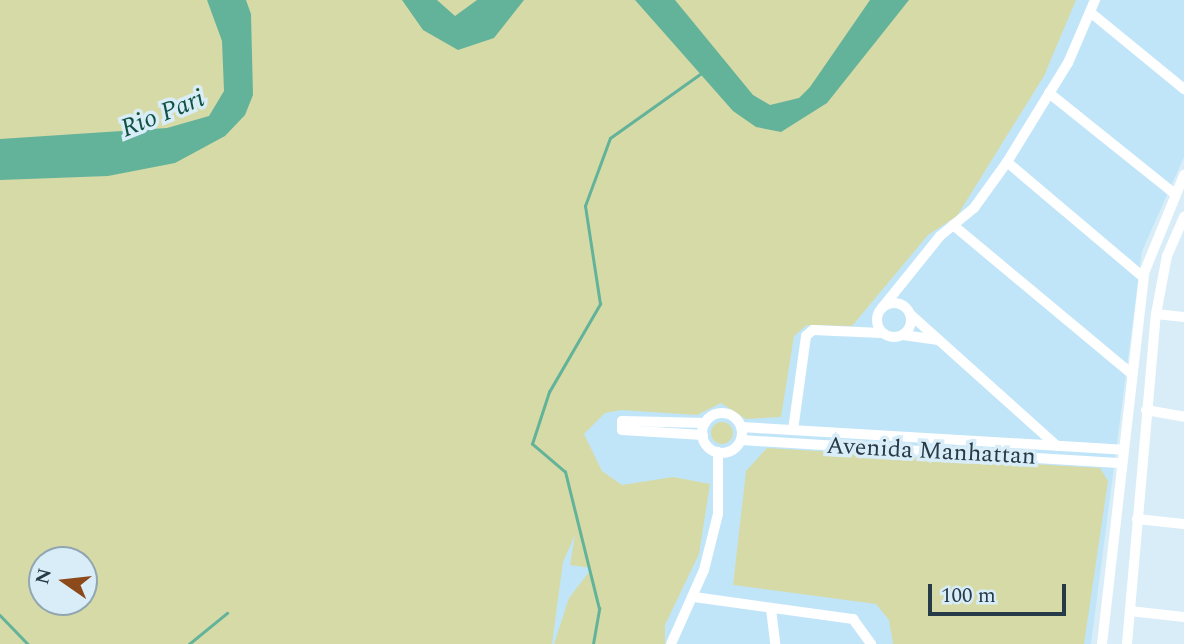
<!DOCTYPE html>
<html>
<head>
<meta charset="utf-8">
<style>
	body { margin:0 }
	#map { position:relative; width:1184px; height:644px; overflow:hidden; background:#d8edf8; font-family:Spectral,serif }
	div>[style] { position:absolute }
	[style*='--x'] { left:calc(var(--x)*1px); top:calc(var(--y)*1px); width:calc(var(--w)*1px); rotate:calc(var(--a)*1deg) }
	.built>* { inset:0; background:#c1e5f8 }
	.green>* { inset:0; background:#d6daa7 }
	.round { border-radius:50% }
	.water>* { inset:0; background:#63b39b }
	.stream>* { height:2.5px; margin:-1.25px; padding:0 1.25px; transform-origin:1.25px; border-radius:1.25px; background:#63b39b }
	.minor>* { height:10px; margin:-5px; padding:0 5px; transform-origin:5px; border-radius:5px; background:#fff }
	.minor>.ring { margin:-5px; padding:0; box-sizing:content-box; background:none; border:10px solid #fff; border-radius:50% }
	span { translate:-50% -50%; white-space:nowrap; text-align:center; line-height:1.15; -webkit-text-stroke:7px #d8edf8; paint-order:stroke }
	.street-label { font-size:24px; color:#263b47 }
	.water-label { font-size:26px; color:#0f5241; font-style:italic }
	.north { position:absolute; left:28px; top:546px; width:70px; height:70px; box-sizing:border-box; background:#d8edf8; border:2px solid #91a6b1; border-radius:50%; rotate:284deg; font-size:19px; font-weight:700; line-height:28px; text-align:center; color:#263b47 }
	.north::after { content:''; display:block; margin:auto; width:24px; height:32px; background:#8c491a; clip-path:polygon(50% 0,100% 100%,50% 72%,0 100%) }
	.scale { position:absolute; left:928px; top:584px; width:138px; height:32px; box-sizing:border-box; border:4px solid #263b47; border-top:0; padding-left:9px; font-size:21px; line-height:24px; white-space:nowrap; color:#263b47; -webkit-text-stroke:5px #d8edf8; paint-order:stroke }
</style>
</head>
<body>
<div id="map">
	<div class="built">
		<div style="clip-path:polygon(822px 0,1184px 0,1184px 157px,1142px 251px,1091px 644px,496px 644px,512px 487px)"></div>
	</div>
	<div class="green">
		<div style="clip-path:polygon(evenodd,0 0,1076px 0,1044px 76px,957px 216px,928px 235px,852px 326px,807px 325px,794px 336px,781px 417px,746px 419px,721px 403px,697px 415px,621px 410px,605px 413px,584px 434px,602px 471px,622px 485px,673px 477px,710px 484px,699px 554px,665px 625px,665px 644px,554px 644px,569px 598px,592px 568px,570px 565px,575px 535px,563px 562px,552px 644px,0 644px,0 0,42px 560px,84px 560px,84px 602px,42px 602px,42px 560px)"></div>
		<div class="round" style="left:711px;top:422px;width:22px;height:22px"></div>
		<div style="clip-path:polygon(767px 448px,1100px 468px,1108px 481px,1084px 644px,893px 644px,889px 620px,876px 604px,733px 585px,746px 471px)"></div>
	</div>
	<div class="water">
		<div style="clip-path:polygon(207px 0,246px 0,251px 14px,253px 95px,245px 115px,225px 136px,175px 163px,108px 176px,0 180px,0 139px,167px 128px,209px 116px,224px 91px,222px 41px)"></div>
		<div style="clip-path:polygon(402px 0,437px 0,455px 16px,477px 0,524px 0,494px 38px,458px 50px,423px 30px)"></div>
		<div style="clip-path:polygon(635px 0,675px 0,753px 95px,770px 105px,799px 98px,810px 87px,870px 0,909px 0,827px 103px,781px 132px,756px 127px,733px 111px)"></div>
	</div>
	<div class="stream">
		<div style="--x:0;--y:615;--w:40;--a:46"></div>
		<div style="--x:189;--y:644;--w:49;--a:-39.2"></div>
		<div style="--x:593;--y:644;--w:36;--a:-80"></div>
		<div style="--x:599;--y:609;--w:141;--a:-103.9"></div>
		<div style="--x:565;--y:472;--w:43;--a:-139.7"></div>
		<div style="--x:532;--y:444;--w:55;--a:-71.9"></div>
		<div style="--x:549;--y:392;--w:102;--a:-59.9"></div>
		<div style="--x:600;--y:304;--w:99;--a:-98.7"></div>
		<div style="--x:585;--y:206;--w:72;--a:-69.8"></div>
		<div style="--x:610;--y:138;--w:110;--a:-35.4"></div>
	</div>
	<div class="minor">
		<div style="--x:1090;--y:12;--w:122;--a:39.3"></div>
		<div style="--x:1049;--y:93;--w:160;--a:38.7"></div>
		<div style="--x:1007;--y:162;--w:178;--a:40.2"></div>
		<div style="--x:953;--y:225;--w:233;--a:39.8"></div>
		<div class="ring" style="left:877px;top:303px;width:24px;height:24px"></div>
		<div style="--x:882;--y:308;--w:92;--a:-51.1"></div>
		<div style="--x:940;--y:236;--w:44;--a:-39.5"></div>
		<div style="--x:974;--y:208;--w:57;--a:-54.3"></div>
		<div style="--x:1007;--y:162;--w:116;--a:-58.4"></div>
		<div style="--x:1068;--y:63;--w:69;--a:-66.8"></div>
		<div style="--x:1156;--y:314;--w:28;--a:6"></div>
		<div style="--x:911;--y:315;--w:196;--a:41.9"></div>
		<div style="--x:903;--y:335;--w:36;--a:8"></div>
		<div style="--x:1146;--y:410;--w:39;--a:10"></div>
		<div class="ring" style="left:702px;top:413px;width:30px;height:30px"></div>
		<div style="--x:741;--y:427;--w:383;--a:3.4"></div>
		<div style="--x:793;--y:430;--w:95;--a:-82.1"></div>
		<div style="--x:806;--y:336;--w:9;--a:-41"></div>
		<div style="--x:813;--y:330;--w:69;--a:2.5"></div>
		<div style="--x:703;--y:435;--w:81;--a:-176.5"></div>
		<div style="--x:622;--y:430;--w:9;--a:-90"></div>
		<div style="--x:622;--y:421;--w:83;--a:1.4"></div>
		<div style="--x:741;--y:440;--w:382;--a:3.5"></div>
		<div style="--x:1137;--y:519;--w:47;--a:6.1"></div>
		<div style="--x:694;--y:597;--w:161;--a:7.9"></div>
		<div style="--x:853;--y:619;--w:31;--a:54"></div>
		<div style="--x:771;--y:609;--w:35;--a:83"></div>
		<div style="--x:1130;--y:611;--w:54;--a:6.3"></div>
		<div style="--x:671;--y:644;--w:81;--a:-66"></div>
		<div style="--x:704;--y:570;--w:58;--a:-76"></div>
		<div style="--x:718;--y:514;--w:62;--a:-90"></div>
		<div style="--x:1102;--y:644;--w:373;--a:-83.5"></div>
		<div style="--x:1144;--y:273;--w:106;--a:-67.8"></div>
		<div style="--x:1127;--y:644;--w:331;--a:-85"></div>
		<div style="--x:1156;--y:314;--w:59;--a:-79.3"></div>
		<div style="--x:1167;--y:256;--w:43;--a:-66.4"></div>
	</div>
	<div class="street-label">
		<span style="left:931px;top:452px;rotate:3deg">Avenida Manhattan</span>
	</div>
	<div class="water-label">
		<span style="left:163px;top:114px;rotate:-22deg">Rio Pari</span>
	</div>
	<div class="north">N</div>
	<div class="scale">100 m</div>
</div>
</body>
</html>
